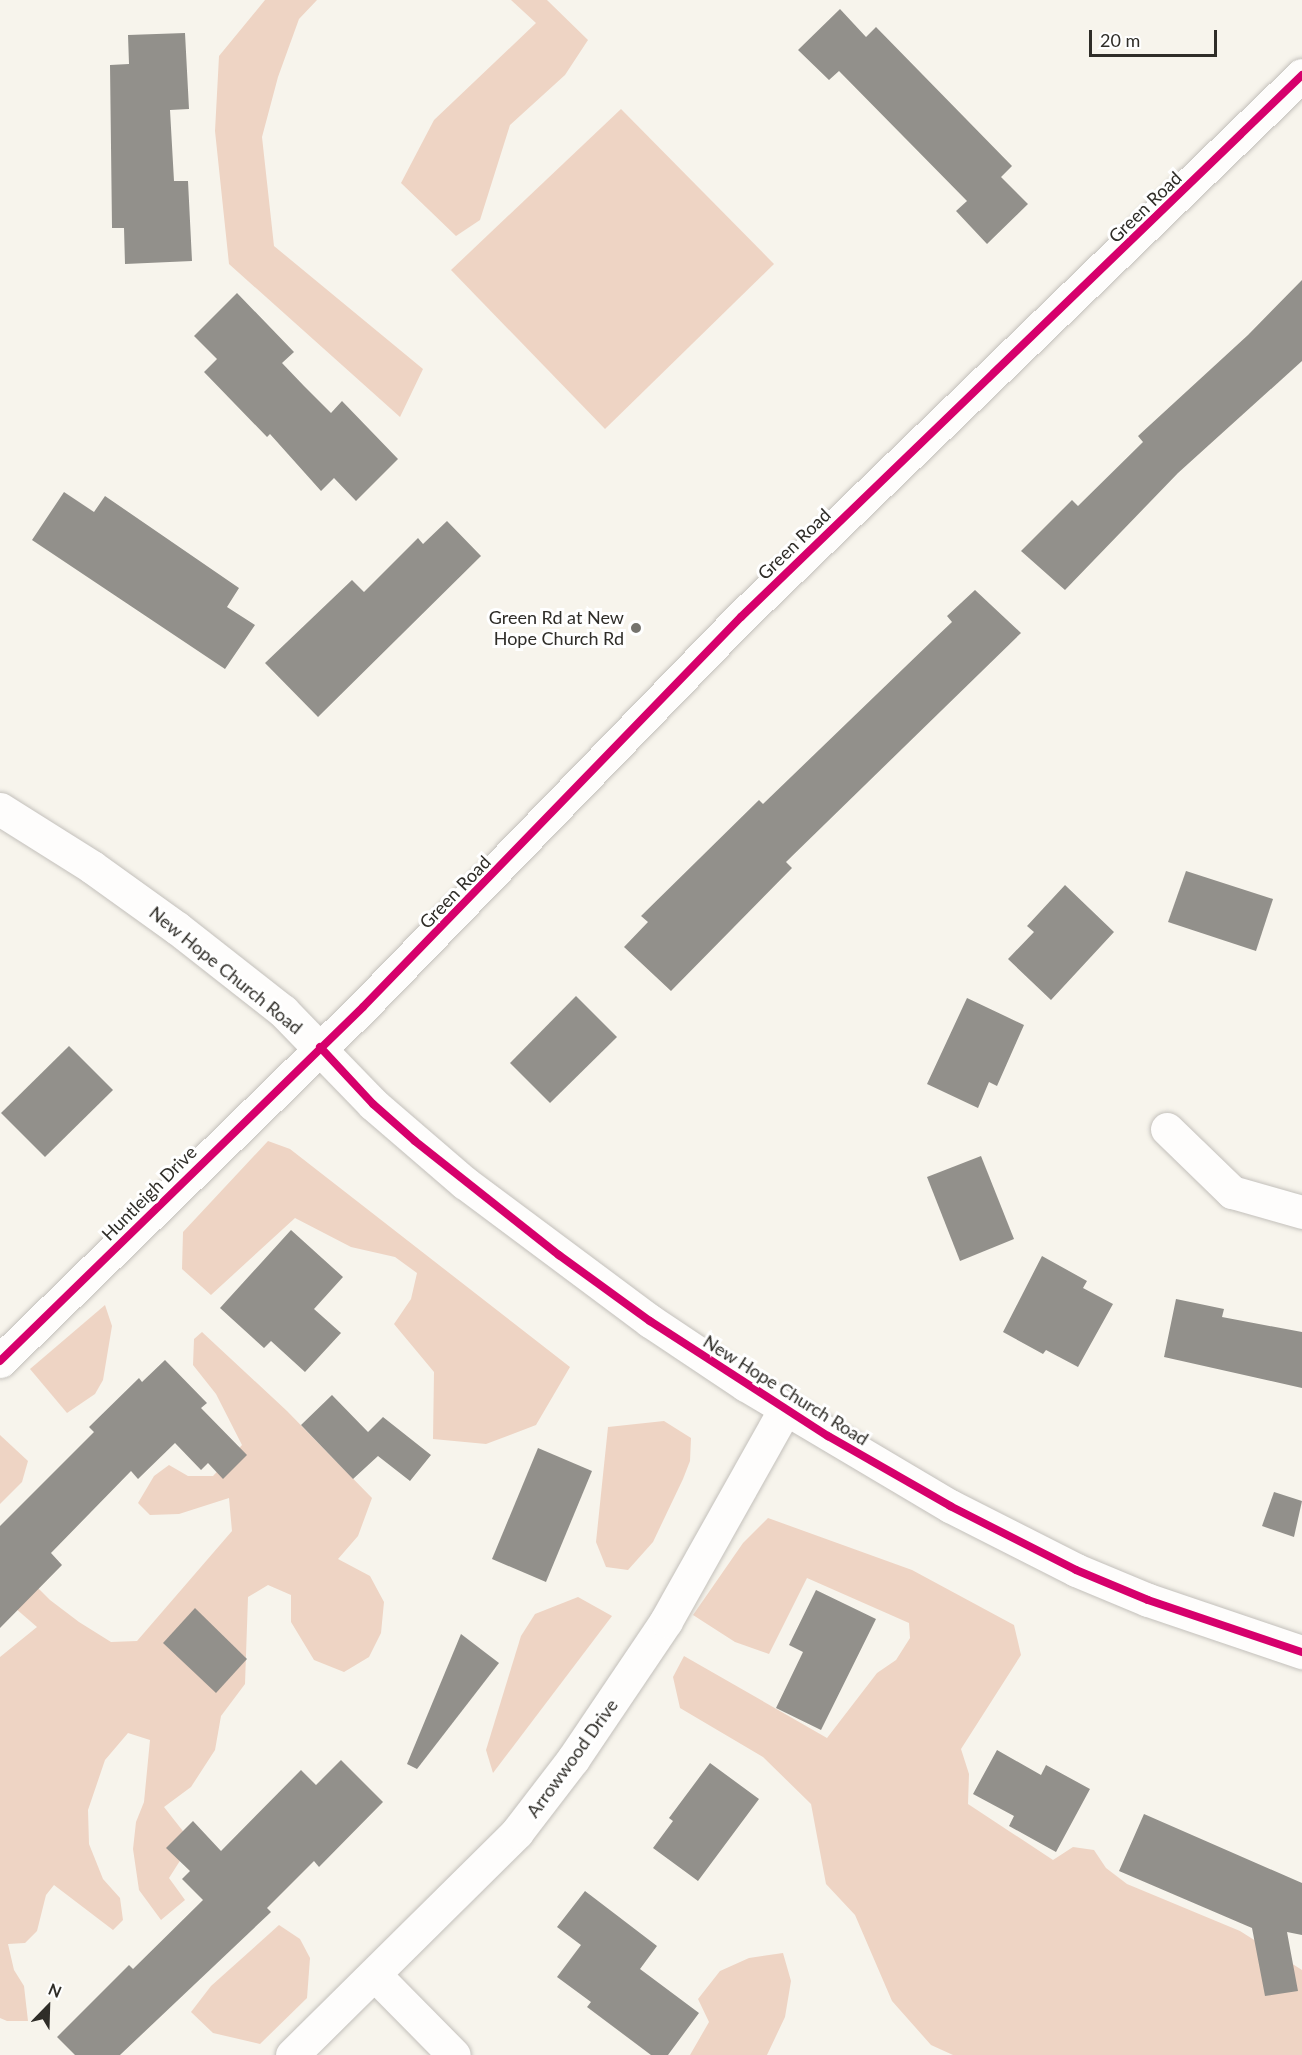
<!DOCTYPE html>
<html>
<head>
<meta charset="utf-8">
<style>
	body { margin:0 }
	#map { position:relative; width:1302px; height:2055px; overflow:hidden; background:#f7f4ec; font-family:Lato,sans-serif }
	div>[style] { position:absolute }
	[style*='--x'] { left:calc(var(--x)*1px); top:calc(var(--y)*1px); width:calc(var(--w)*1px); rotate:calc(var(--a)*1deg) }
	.green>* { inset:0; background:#eed4c4 }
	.building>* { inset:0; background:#92908b }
	.roads { filter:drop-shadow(0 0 2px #c3c0bb) drop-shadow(0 0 2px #c3c0bb) }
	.minor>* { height:33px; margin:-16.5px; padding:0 16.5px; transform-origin:16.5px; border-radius:16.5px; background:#fefdfc }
	.major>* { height:33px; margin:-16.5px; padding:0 16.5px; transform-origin:16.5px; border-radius:16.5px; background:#fefdfc }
	.cycleway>* { height:8px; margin:-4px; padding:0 4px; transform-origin:4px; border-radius:4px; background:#d6006c }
	.dots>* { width:16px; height:16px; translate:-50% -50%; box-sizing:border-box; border:3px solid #fff; border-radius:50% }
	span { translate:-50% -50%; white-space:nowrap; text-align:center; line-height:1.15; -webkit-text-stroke:6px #fff; paint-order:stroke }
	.street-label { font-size:18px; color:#2f2d28 }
	.poi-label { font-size:18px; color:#2f2d28 }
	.right { translate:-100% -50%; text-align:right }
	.north { position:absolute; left:18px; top:1977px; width:60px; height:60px; -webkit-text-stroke:4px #fff; paint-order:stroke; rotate:23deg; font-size:16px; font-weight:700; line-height:24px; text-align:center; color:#2f2d28 }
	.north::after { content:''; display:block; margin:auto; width:21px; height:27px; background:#2f2d28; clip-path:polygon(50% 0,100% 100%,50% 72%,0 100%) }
	.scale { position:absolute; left:1089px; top:30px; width:128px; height:27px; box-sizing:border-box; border:3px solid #2f2d28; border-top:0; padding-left:8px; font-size:18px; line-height:21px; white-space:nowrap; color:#2f2d28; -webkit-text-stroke:4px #fff; paint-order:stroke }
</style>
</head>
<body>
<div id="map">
	<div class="green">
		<div style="clip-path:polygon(265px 0,317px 0,299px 19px,278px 77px,262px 137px,274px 246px,423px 369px,400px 417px,229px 264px,215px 131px,219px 56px)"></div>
		<div style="clip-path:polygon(511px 0,547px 0,588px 40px,565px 75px,510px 125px,480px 220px,456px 236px,401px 183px,434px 120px,536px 23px)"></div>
		<div style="clip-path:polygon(621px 109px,774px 264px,605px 429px,451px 270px)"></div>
		<div style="clip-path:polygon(268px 1141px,290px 1149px,570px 1367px,536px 1425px,486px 1444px,433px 1439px,434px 1372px,394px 1324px,411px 1299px,417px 1273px,395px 1257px,351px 1247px,295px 1218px,211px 1295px,182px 1269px,183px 1232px)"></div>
		<div style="clip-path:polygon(105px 1305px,112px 1326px,103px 1380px,95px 1394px,67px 1413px,30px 1369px)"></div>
		<div style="clip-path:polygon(202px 1332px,287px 1411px,372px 1498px,358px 1536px,338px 1559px,370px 1576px,384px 1602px,381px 1633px,369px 1657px,344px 1672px,314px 1660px,291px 1622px,291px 1595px,268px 1585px,248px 1597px,245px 1684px,221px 1716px,215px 1750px,191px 1787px,164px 1807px,186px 1835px,183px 1856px,169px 1878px,185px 1900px,161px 1920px,139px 1890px,133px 1849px,136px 1822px,144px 1802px,150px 1740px,128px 1733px,105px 1760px,88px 1810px,89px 1844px,103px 1879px,120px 1898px,123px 1920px,113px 1930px,54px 1885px,46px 1895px,37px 1931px,25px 1943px,8px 1944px,14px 1970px,24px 1986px,28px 2021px,7px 2021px,0 2018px,0 1657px,37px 1627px,0 1595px,0 1550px,50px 1600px,79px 1622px,111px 1642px,137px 1641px,232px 1531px,229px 1498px,179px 1514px,150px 1515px,138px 1503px,154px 1476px,169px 1465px,188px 1476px,213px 1476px,242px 1445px,216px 1394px,193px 1365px,194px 1339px)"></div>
		<div style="clip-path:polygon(664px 1421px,691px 1438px,690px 1461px,683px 1479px,653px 1542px,628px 1570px,606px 1567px,596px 1542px,608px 1427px)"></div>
		<div style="clip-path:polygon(0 1435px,28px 1461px,22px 1482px,0 1504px)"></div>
		<div style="clip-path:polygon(768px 1518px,912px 1570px,1014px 1625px,1021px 1655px,961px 1749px,969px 1774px,968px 1804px,1053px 1860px,1073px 1847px,1094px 1850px,1106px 1868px,1127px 1884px,1240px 1931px,1302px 1970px,1302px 2055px,953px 2055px,931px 2045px,892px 2001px,855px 1915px,826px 1884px,811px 1804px,763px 1757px,680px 1708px,673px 1677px,684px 1656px,827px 1738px,877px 1673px,896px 1660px,910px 1638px,909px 1623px,807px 1578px,769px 1654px,735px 1642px,693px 1615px,743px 1543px)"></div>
		<div style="clip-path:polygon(578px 1597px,612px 1616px,493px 1773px,486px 1750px,521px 1636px,535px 1614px)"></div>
		<div style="clip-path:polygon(279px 1925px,300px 1939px,310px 1958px,307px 1998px,260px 2044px,213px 2033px,191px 2012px,211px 1986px)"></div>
		<div style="clip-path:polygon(783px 1953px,791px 1981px,785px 2017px,767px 2055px,690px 2055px,709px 2022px,698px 1999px,720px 1971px,749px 1958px)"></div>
	</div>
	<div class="building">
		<div style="clip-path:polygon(840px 9px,866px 37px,876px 27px,1012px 166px,1001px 177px,1028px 204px,987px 244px,956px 211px,967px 201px,839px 71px,829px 80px,798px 50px)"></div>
		<div style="clip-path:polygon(185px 33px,189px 109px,170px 110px,174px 181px,188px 181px,192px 261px,125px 264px,124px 228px,112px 228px,110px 65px,129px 64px,128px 35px)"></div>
		<div style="clip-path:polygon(1302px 280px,1302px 361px,1178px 473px,1065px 590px,1021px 551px,1072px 500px,1078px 506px,1143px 442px,1138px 436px,1248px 335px)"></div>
		<div style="clip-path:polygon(237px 293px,294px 352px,282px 363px,304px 386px,331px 413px,342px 401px,398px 459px,356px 501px,334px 478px,321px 491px,270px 434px,267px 437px,204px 372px,217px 359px,194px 336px)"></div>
		<div style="clip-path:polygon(64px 492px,94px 512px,105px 496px,239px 588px,227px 607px,255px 625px,225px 669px,32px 540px)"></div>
		<div style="clip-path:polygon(447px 521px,481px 556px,318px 717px,265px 663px,352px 580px,364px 592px,418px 538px,423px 544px)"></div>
		<div style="clip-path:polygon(975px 590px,1021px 633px,786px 862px,792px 868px,671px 991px,624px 947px,648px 922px,641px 916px,759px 800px,763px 804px,933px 640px,952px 622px,947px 616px)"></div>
		<div style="clip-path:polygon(1186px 871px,1273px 899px,1256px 951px,1168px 922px)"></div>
		<div style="clip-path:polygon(1065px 885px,1114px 932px,1051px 1000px,1008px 959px,1034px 932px,1027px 926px)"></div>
		<div style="clip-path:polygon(576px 996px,617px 1037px,550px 1103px,510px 1063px)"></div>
		<div style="clip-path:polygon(967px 998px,1024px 1025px,997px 1086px,989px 1082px,978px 1108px,927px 1084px)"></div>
		<div style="clip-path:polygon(69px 1046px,113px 1090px,45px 1157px,1px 1113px)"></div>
		<div style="clip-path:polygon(981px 1156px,1014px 1239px,960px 1261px,927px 1177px)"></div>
		<div style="clip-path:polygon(291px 1230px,343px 1277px,314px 1309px,341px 1333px,305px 1372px,271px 1341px,264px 1348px,220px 1308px)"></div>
		<div style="clip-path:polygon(1042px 1256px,1087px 1281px,1083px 1288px,1113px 1304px,1078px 1367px,1046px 1350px,1043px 1354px,1003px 1332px)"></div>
		<div style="clip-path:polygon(1176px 1299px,1224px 1309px,1222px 1317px,1302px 1332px,1302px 1388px,1164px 1357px)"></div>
		<div style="clip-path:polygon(165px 1360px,207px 1403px,201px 1408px,247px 1455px,223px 1479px,208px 1463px,201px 1470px,175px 1443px,138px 1479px,131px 1471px,51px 1553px,62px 1565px,0 1628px,0 1526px,94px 1432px,89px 1427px,139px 1378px,142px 1382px)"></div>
		<div style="clip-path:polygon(332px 1395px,368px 1432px,383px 1417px,431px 1455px,410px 1481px,378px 1456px,353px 1479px,301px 1425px)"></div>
		<div style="clip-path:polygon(538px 1448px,592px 1471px,546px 1582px,492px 1559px)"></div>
		<div style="clip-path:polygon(1274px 1492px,1302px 1501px,1294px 1537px,1262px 1526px)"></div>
		<div style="clip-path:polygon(816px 1590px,876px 1619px,821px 1730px,776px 1708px,803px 1652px,789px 1645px)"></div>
		<div style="clip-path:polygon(195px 1608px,247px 1659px,216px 1693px,163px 1643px)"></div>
		<div style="clip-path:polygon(461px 1634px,499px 1663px,417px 1769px,407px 1764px)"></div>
		<div style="clip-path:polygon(997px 1750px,1041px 1775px,1046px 1765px,1090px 1789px,1056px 1852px,1009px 1826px,1014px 1816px,973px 1794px)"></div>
		<div style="clip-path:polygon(341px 1760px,383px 1802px,319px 1867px,314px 1861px,267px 1908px,271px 1912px,120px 2055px,75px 2055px,57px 2037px,129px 1965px,133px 1969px,203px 1900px,182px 1879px,190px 1871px,166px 1848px,193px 1821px,221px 1851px,301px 1770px,316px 1785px)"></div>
		<div style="clip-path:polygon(710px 1763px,759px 1799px,698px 1881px,653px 1848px,673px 1821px,669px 1818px)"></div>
		<div style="clip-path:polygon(1144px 1814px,1302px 1883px,1302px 1935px,1287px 1932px,1298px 1991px,1265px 1996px,1252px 1928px,1119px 1871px)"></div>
		<div style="clip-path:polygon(585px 1891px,657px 1946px,640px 1969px,699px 2013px,668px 2055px,651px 2055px,587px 2007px,591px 2002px,557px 1977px,581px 1945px,557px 1927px)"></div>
	</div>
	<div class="roads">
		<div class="minor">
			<div style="--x:1167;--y:1129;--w:91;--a:44.1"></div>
			<div style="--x:1232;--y:1192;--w:73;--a:15.9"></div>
			<div style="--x:0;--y:1361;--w:507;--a:-44.28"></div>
			<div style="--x:363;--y:1007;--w:543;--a:-45.9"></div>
			<div style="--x:741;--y:617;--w:780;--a:-44.01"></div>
			<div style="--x:375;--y:1975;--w:112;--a:45.4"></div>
			<div style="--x:292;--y:2055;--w:317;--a:-44.7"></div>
			<div style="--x:517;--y:1832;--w:92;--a:-52.5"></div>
			<div style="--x:573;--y:1759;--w:166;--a:-56"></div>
			<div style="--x:666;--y:1621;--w:243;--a:-60.7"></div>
		</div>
		<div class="major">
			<div style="--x:0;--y:809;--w:109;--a:32.2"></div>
			<div style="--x:92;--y:867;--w:105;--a:35.7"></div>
			<div style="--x:177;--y:928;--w:135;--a:38.1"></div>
			<div style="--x:283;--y:1011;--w:129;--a:45.9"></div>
			<div style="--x:373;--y:1104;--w:121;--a:40.7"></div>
			<div style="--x:465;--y:1183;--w:231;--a:36.7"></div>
			<div style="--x:650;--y:1321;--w:115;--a:33.7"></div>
			<div style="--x:746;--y:1385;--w:237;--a:30.7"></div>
			<div style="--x:950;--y:1506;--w:141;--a:26.9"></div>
			<div style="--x:1076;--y:1570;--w:78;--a:22.6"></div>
			<div style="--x:1148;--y:1600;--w:163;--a:18.7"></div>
		</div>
	</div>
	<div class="cycleway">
		<div style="--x:320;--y:1047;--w:78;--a:47.1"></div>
		<div style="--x:373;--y:1104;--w:56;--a:41.4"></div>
		<div style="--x:415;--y:1141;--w:184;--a:38.4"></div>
		<div style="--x:559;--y:1255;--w:112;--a:36"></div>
		<div style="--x:650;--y:1321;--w:212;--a:32.9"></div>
		<div style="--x:828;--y:1436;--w:141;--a:29.8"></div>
		<div style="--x:950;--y:1506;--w:141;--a:26.9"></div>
		<div style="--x:1076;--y:1570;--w:78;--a:22.6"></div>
		<div style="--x:1148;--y:1600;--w:163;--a:18.7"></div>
		<div style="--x:0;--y:1361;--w:507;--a:-44.28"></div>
		<div style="--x:363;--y:1007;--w:543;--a:-45.9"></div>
		<div style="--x:741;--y:617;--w:780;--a:-44.01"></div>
	</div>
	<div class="dots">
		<div style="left:636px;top:628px;background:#75736d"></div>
	</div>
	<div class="street-label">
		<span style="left:1145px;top:207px;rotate:-44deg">Green Road</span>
		<span style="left:794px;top:544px;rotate:-44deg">Green Road</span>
		<span style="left:455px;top:892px;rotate:-46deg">Green Road</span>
		<span style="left:226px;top:970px;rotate:39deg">New Hope Church Road</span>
		<span style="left:149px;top:1193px;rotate:-45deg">Huntleigh Drive</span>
		<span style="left:786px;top:1390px;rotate:32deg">New Hope Church Road</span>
		<span style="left:572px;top:1758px;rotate:-54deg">Arrowwood Drive</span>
	</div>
	<div class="poi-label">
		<span class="right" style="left:624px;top:628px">Green Rd at New<br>Hope Church Rd</span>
	</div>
	<div class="north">N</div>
	<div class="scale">20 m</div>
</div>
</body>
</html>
